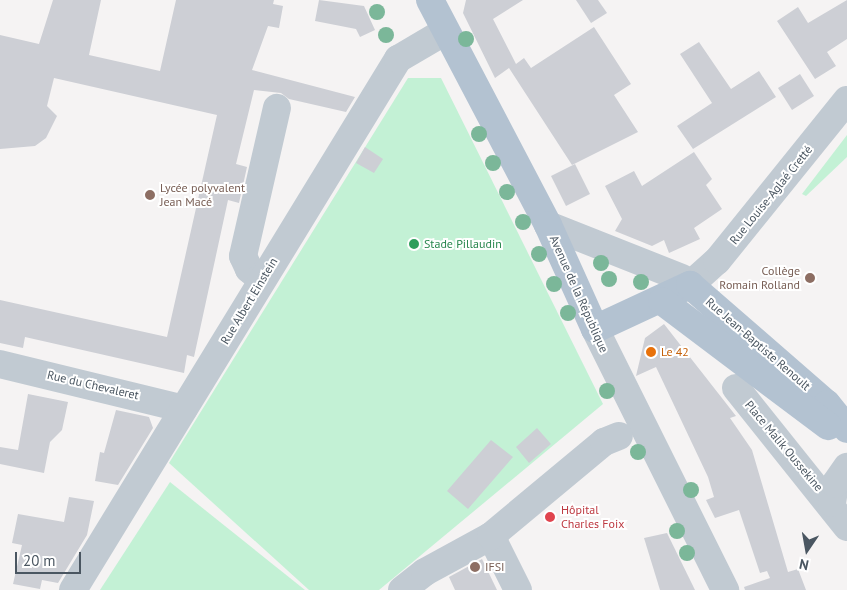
<!DOCTYPE html>
<html>
<head>
<meta charset="utf-8">
<style>
	body { margin:0 }
	#map { position:relative; width:847px; height:590px; overflow:hidden; background:#f5f3f3; font-family:"PT Sans",sans-serif }
	div>[style] { position:absolute }
	[style*='--x'] { left:calc(var(--x)*1px); top:calc(var(--y)*1px); width:calc(var(--w)*1px); rotate:calc(var(--a)*1deg) }
	.green>* { inset:0; background:#c3f1d5 }
	.building>* { inset:0; background:#cdcfd5 }
	.minor>* { height:28px; margin:-14px; padding:0 14px; transform-origin:14px; border-radius:14px; background:#c1cad2 }
	.major>* { height:28px; margin:-14px; padding:0 14px; transform-origin:14px; border-radius:14px; background:#b3c2d1 }
	.trees>* { width:16px; height:16px; margin:-8px; border-radius:50%; background:#7bb799 }
	.dots>* { width:14px; height:14px; translate:-50% -50%; box-sizing:border-box; border:2px solid #fff; border-radius:50% }
	span { translate:-50% -50%; white-space:nowrap; text-align:center; line-height:1.15; -webkit-text-stroke:4px #fff; paint-order:stroke }
	.education-label { font-size:12px; color:#785e54 }
	.left { translate:0 -50%; text-align:left }
	.right { translate:-100% -50%; text-align:right }
	.street-label { font-size:12px; color:#4a5661 }
	.leisure-label { font-size:12px; color:#27864d }
	.food-label { font-size:12px; color:#c56008 }
	.health-label { font-size:12px; color:#be3a42 }
	.north { position:absolute; left:782px; top:525px; width:50px; height:50px; -webkit-text-stroke:4px #fff; paint-order:stroke; rotate:192deg; font-size:14px; font-weight:700; line-height:20px; text-align:center; color:#4a5661 }
	.north::after { content:''; display:block; margin:auto; width:18px; height:22px; background:#4a5661; clip-path:polygon(50% 0,100% 100%,50% 72%,0 100%) }
	.scale { position:absolute; left:15px; top:552px; width:66px; height:22px; box-sizing:border-box; border:2px solid #4a5661; border-top:0; padding-left:6px; font-size:15px; line-height:18px; white-space:nowrap; color:#4a5661; -webkit-text-stroke:4px #fff; paint-order:stroke }
</style>
</head>
<body>
<div id="map">
	<div class="green">
		<div style="clip-path:polygon(408px 78px,441px 78px,603px 404px,379px 590px,309px 590px,169px 463px)"></div>
		<div style="clip-path:polygon(847px 135px,847px 157px,806px 196px,802px 194px)"></div>
		<div style="clip-path:polygon(170px 482px,305px 590px,100px 590px)"></div>
	</div>
	<div class="building">
		<div style="clip-path:polygon(53px 0,101px 0,89px 55px,160px 71px,176px 0,274px 0,273px 4px,283px 6px,279px 28px,268px 26px,252px 70px,355px 97px,346px 112px,289px 99px,281px 93px,254px 90px,236px 164px,247px 167px,239px 203px,228px 200px,194px 357px,187px 355px,184px 373px,25px 337px,23px 348px,0 343px,0 300px,167px 337px,217px 115px,54px 78px,47px 106px,57px 116px,46px 138px,35px 146px,0 149px,0 35px,39px 44px)"></div>
		<div style="clip-path:polygon(319px 0,364px 6px,375px 30px,360px 37px,356px 29px,315px 21px)"></div>
		<div style="clip-path:polygon(466px 0,523px 0,493px 19px,516px 64px,524px 58px,531px 68px,594px 27px,631px 84px,614px 95px,638px 132px,572px 165px,509px 68px,495px 78px,463px 13px)"></div>
		<div style="clip-path:polygon(576px 0,598px 0,607px 13px,591px 23px)"></div>
		<div style="clip-path:polygon(847px 0,847px 39px,827px 52px,836px 66px,815px 79px,777px 21px,798px 7px,808px 23px)"></div>
		<div style="clip-path:polygon(699px 42px,731px 89px,759px 71px,776px 97px,693px 149px,677px 126px,712px 103px,680px 54px)"></div>
		<div style="clip-path:polygon(800px 74px,814px 96px,792px 110px,778px 88px)"></div>
		<div style="clip-path:polygon(365px 147px,383px 159px,374px 173px,356px 163px)"></div>
		<div style="clip-path:polygon(694px 152px,712px 179px,706px 185px,722px 209px,694px 228px,700px 239px,669px 253px,664px 240px,652px 246px,615px 231px,622px 219px,605px 186px,634px 171px,642px 186px)"></div>
		<div style="clip-path:polygon(575px 164px,590px 194px,566px 206px,551px 176px)"></div>
		<div style="clip-path:polygon(664px 324px,736px 416px,730px 418px,752px 450px,788px 572px,798px 569px,806px 590px,745px 590px,744px 587px,770px 578px,767px 571px,760px 573px,739px 510px,715px 518px,706px 500px,714px 497px,708px 477px,656px 367px,636px 376px,645px 338px)"></div>
		<div style="clip-path:polygon(28px 394px,68px 402px,62px 430px,50px 442px,44px 473px,0 464px,0 447px,18px 450px)"></div>
		<div style="clip-path:polygon(116px 410px,149px 417px,153px 428px,118px 485px,95px 481px,100px 452px,104px 453px)"></div>
		<div style="clip-path:polygon(537px 428px,551px 444px,529px 463px,516px 447px)"></div>
		<div style="clip-path:polygon(491px 440px,513px 457px,468px 509px,447px 491px)"></div>
		<div style="clip-path:polygon(69px 497px,94px 501px,87px 535px,58px 583px,42px 580px,40px 589px,13px 584px,22px 545px,12px 543px,18px 514px,64px 522px)"></div>
		<div style="clip-path:polygon(667px 533px,695px 590px,660px 590px,644px 538px)"></div>
		<div style="clip-path:polygon(482px 559px,497px 590px,455px 590px,449px 577px)"></div>
	</div>
	<div class="minor">
		<div style="--x:548;--y:225;--w:144;--a:21.6"></div>
		<div style="--x:262;--y:280;--w:17;--a:-140"></div>
		<div style="--x:249;--y:269;--w:14;--a:-115"></div>
		<div style="--x:243;--y:256;--w:152;--a:-77.1"></div>
		<div style="--x:690;--y:285;--w:36;--a:-42"></div>
		<div style="--x:717;--y:261;--w:207;--a:-51.1"></div>
		<div style="--x:595;--y:329;--w:292;--a:63.5"></div>
		<div style="--x:0;--y:364;--w:189;--a:13.7"></div>
		<div style="--x:736;--y:388;--w:178;--a:51.4"></div>
		<div style="--x:832;--y:503;--w:19;--a:-81"></div>
		<div style="--x:835;--y:484;--w:21;--a:-55"></div>
		<div style="--x:491;--y:536;--w:60;--a:63.4"></div>
		<div style="--x:73;--y:590;--w:623;--a:-58.53"></div>
		<div style="--x:398;--y:59;--w:53;--a:-30.4"></div>
		<div style="--x:402;--y:590;--w:29;--a:-38"></div>
		<div style="--x:425;--y:572;--w:75;--a:-28.6"></div>
		<div style="--x:491;--y:536;--w:147;--a:-39.8"></div>
		<div style="--x:604;--y:442;--w:16;--a:-22"></div>
	</div>
	<div class="major">
		<div style="--x:430;--y:0;--w:254;--a:62.3"></div>
		<div style="--x:548;--y:225;--w:114;--a:65.7"></div>
		<div style="--x:595;--y:329;--w:105;--a:-24.9"></div>
		<div style="--x:690;--y:285;--w:181;--a:41"></div>
		<div style="--x:827;--y:404;--w:32;--a:51"></div>
		<div style="--x:662;--y:301;--w:208;--a:37"></div>
	</div>
	<div class="trees">
		<div style="left:377px;top:12px"></div>
		<div style="left:386px;top:35px"></div>
		<div style="left:466px;top:39px"></div>
		<div style="left:479px;top:134px"></div>
		<div style="left:493px;top:163px"></div>
		<div style="left:507px;top:192px"></div>
		<div style="left:523px;top:222px"></div>
		<div style="left:539px;top:254px"></div>
		<div style="left:601px;top:263px"></div>
		<div style="left:609px;top:279px"></div>
		<div style="left:641px;top:282px"></div>
		<div style="left:554px;top:284px"></div>
		<div style="left:568px;top:313px"></div>
		<div style="left:607px;top:391px"></div>
		<div style="left:638px;top:452px"></div>
		<div style="left:691px;top:490px"></div>
		<div style="left:677px;top:531px"></div>
		<div style="left:687px;top:553px"></div>
	</div>
	<div class="dots">
		<div style="left:150px;top:195px;background:#8d6e63"></div>
		<div style="left:414px;top:244px;background:#2e9e5b"></div>
		<div style="left:810px;top:278px;background:#8d6e63"></div>
		<div style="left:651px;top:352px;background:#e8710a"></div>
		<div style="left:550px;top:517px;background:#e0444e"></div>
		<div style="left:475px;top:567px;background:#8d6e63"></div>
	</div>
	<div class="education-label">
		<span class="left" style="left:160px;top:195px">Lycée polyvalent<br>Jean Macé</span>
		<span class="right" style="left:800px;top:278px">Collège<br>Romain Rolland</span>
		<span class="left" style="left:485px;top:567px">IFSI</span>
	</div>
	<div class="street-label">
		<span style="left:771px;top:195px;rotate:-51deg">Rue Louise-Aglaé Cretté</span>
		<span style="left:579px;top:294px;rotate:66deg">Avenue de la République</span>
		<span style="left:249px;top:301px;rotate:-59deg">Rue Albert Einstein</span>
		<span style="left:758px;top:344px;rotate:41deg">Rue Jean-Baptiste Renoult</span>
		<span style="left:93px;top:385px;rotate:13deg">Rue du Chevaleret</span>
		<span style="left:784px;top:446px;rotate:50deg">Place Malik Oussekine</span>
	</div>
	<div class="leisure-label">
		<span class="left" style="left:424px;top:244px">Stade Pillaudin</span>
	</div>
	<div class="food-label">
		<span class="left" style="left:661px;top:352px">Le 42</span>
	</div>
	<div class="health-label">
		<span class="left" style="left:561px;top:517px">Hôpital<br>Charles Foix</span>
	</div>
	<div class="north">N</div>
	<div class="scale">20 m</div>
</div>
</body>
</html>
